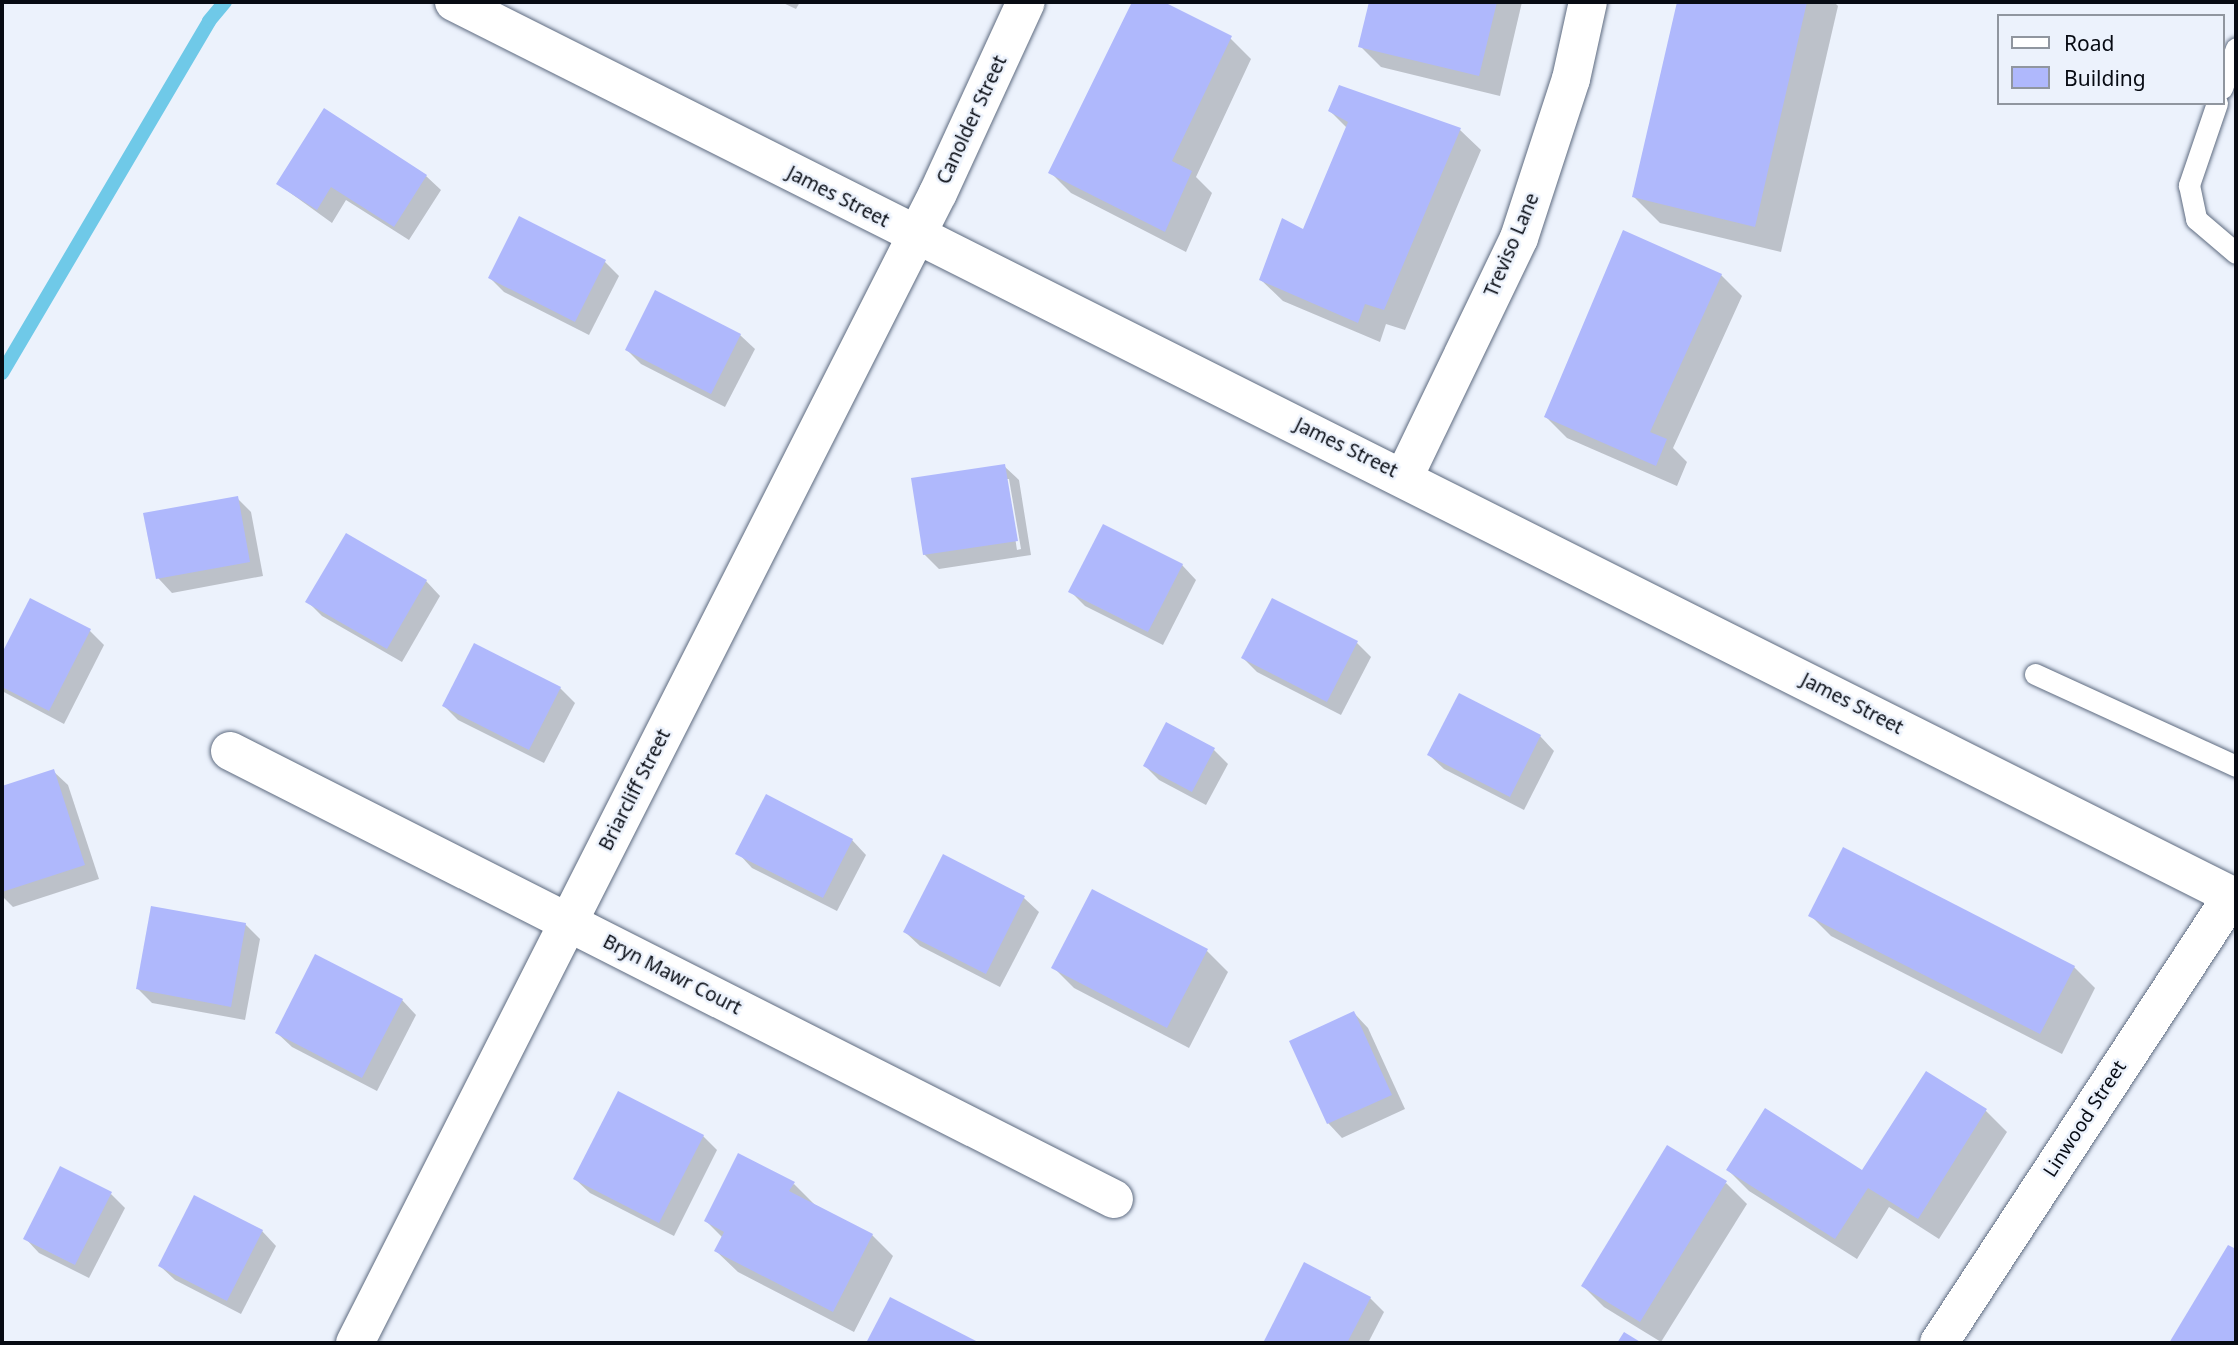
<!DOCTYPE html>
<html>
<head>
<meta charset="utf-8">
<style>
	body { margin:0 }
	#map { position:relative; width:2238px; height:1345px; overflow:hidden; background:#ecf2fc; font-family:"Noto Sans",sans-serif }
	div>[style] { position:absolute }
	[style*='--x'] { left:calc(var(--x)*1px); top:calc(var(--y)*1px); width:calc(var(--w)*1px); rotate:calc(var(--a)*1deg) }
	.shadow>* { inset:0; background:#0003 }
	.stream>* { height:14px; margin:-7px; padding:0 7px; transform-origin:7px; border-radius:7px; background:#6fc9e8 }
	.building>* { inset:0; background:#afb8fc }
	.roads { filter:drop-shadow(0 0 2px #5e6b80) drop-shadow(0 0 2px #5e6b80) }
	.lane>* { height:21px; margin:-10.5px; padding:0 10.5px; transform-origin:10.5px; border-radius:10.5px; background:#fff }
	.street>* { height:38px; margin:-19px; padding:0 19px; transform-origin:19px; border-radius:19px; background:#fff }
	span { translate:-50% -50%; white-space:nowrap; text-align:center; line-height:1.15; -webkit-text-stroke:5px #ecf2fc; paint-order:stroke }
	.street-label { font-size:19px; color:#070b13 }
	.frame { position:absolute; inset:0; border:4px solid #070b13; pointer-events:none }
	.legend { position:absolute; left:1997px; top:14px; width:228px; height:91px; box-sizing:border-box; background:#ecf2fc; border:2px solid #90969f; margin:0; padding:9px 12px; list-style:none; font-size:21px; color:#070b13 }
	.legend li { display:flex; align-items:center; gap:14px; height:35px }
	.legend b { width:35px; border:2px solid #90969f }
</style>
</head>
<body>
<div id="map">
	<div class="shadow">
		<div style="clip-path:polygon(781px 2px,800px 2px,796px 9px)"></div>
		<div style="clip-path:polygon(1134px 2px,1160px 2px,1230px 38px,1251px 59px,1196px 177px,1212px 193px,1186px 252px,1071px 193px,1050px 172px)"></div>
		<div style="clip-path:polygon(1370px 2px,1522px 2px,1500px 96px,1381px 67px,1360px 46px)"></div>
		<div style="clip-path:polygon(1679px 2px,1834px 2px,1838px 6px,1781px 252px,1660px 223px,1634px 197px)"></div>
		<div style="clip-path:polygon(324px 111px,426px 176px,441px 190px,409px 240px,346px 200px,332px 223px,278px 184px)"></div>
		<div style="clip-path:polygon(1330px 111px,1460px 130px,1481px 150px,1405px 330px,1386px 324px,1380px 342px,1283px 301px,1261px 280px,1303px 231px,1347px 128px)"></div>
		<div style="clip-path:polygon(520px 218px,605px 262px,619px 276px,589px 335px,504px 292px,490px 278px)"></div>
		<div style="clip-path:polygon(1721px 275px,1742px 296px,1673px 448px,1687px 462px,1677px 486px,1567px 438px,1546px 417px)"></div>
		<div style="clip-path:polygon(740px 335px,755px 349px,725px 407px,641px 364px,627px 350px)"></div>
		<div style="clip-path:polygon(evenodd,1004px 466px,1019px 480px,1031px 555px,939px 569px,924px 554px,1004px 466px,1006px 479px,1009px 479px,1021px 549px,1017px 550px,1006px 479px)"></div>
		<div style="clip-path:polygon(237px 498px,251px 512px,263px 576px,172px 593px,158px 578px)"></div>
		<div style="clip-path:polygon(1182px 565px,1196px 580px,1163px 645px,1085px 606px,1071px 592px)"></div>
		<div style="clip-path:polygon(426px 581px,440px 596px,402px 662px,322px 616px,308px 602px)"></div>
		<div style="clip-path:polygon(30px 600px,90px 631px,104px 645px,64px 724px,2px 691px,2px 657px)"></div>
		<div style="clip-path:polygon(1357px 643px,1371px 657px,1341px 715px,1257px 672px,1243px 658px)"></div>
		<div style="clip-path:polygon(475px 645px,560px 688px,575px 703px,544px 763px,458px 720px,444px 706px)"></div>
		<div style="clip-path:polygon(1540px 736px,1554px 751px,1524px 810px,1444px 769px,1429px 755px)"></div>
		<div style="clip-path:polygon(1214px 750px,1228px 764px,1206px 805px,1159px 780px,1145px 766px)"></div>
		<div style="clip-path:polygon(53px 771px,68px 785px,99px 879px,13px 907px,2px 896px,2px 788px)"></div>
		<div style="clip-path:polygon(852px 840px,866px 855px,837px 911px,752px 868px,738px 853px)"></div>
		<div style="clip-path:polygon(944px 857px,1024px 898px,1039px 912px,1000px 987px,920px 946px,905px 932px)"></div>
		<div style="clip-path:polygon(1810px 915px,2074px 967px,2095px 988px,2062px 1054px,1831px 936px)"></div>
		<div style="clip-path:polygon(245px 924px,260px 939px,245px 1020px,152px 1003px,138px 989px)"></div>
		<div style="clip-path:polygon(1207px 951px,1228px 972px,1189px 1048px,1074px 988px,1053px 967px)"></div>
		<div style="clip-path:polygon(402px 1000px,416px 1015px,377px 1091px,292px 1047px,277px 1033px)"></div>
		<div style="clip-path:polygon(1354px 1013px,1368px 1028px,1405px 1109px,1342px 1138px,1328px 1123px)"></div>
		<div style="clip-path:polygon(1926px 1073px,1986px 1111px,2007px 1132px,1939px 1239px,1889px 1207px,1857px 1259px,1749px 1191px,1728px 1170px,1863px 1172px)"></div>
		<div style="clip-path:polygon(703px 1136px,717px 1150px,674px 1236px,590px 1193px,575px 1179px)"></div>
		<div style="clip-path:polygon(1726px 1183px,1747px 1204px,1661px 1342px,1604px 1307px,1583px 1286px)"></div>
		<div style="clip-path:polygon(794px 1184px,815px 1205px,872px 1235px,893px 1256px,854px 1332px,738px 1272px,716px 1251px,723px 1238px,706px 1221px)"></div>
		<div style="clip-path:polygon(111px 1194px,125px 1208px,89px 1278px,39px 1253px,25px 1238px)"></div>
		<div style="clip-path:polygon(262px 1231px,276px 1246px,241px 1314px,175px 1280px,160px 1266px)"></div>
		<div style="clip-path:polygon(2228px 1247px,2236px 1252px,2236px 1343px,2171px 1343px)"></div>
		<div style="clip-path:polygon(1305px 1265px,1370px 1298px,1384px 1312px,1368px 1343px,1265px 1343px)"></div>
		<div style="clip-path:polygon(890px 1300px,976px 1343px,868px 1343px)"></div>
	</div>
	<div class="stream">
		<div style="--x:2;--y:373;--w:408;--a:-59.5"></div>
		<div style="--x:209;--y:21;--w:25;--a:-50"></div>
	</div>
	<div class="building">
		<div style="clip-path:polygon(1132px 2px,1164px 2px,1232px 36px,1172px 161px,1192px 171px,1165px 232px,1048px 173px)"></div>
		<div style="clip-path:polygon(1369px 2px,1497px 2px,1479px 76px,1358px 47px)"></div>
		<div style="clip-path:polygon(1677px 2px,1807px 2px,1755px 227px,1632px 197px)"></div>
		<div style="clip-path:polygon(1339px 85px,1461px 128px,1384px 310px,1365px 304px,1358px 323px,1259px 280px,1282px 218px,1303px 229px,1348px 122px,1328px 111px)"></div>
		<div style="clip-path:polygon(324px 108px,427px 175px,394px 227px,331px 187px,317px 210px,276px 184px)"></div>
		<div style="clip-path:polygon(519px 216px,606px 260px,575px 322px,488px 278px)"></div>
		<div style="clip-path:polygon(1623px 230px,1722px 274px,1650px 432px,1667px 439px,1656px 466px,1544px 417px)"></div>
		<div style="clip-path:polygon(655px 290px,741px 334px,711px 394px,625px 350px)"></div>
		<div style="clip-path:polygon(1005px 464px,1018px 541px,923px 555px,911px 478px)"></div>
		<div style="clip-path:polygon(238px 496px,250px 562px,156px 579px,143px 513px)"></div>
		<div style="clip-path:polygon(1103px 524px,1183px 564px,1148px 632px,1068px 592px)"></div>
		<div style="clip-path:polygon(346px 533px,427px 580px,387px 649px,305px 602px)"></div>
		<div style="clip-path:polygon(30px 598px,91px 629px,49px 711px,2px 687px,2px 653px)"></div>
		<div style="clip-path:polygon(1272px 598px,1358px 641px,1327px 702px,1241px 658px)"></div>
		<div style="clip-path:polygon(474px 643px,561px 687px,529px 750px,442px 706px)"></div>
		<div style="clip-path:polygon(1459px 693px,1541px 735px,1510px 797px,1427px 755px)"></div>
		<div style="clip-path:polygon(1166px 722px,1215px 748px,1192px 792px,1143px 766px)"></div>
		<div style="clip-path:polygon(54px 769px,85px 865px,2px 892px,2px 786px)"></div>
		<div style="clip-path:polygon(766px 794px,853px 839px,823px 898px,735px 854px)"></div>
		<div style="clip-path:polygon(1843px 847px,2075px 966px,2040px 1034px,1808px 916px)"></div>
		<div style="clip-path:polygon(943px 854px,1025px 896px,986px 974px,903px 932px)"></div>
		<div style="clip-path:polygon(1092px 889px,1208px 949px,1167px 1028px,1051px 968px)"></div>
		<div style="clip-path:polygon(151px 906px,246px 923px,231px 1007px,136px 989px)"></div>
		<div style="clip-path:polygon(315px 954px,403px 999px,362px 1078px,275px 1033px)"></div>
		<div style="clip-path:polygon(1354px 1011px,1392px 1095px,1327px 1124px,1289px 1041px)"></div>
		<div style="clip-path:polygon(1926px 1071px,1987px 1109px,1918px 1219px,1868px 1188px,1835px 1239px,1726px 1170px,1765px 1108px,1862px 1170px)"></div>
		<div style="clip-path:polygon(618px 1091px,704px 1135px,659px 1223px,573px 1179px)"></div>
		<div style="clip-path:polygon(1667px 1145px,1727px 1181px,1640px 1322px,1581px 1286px)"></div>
		<div style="clip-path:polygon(738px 1153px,795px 1182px,789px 1191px,873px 1234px,833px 1312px,714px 1251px,724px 1232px,704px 1221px)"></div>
		<div style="clip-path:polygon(60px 1166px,112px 1192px,75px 1265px,23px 1239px)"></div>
		<div style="clip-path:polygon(194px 1195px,263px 1230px,227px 1301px,158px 1266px)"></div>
		<div style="clip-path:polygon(2228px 1245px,2236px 1249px,2236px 1343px,2169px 1343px)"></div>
		<div style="clip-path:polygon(1304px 1262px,1371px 1297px,1347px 1343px,1263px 1343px)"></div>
		<div style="clip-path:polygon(890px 1297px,980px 1343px,866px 1343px)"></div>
		<div style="clip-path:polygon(1624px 1332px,1642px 1343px,1617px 1343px)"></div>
	</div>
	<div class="roads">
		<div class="lane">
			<div style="--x:2222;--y:88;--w:42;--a:-70.7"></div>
			<div style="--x:2217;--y:103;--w:87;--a:108.9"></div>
			<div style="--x:2189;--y:185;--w:35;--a:78"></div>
			<div style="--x:2196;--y:219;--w:52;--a:40.4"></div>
			<div style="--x:2035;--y:674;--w:221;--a:24.6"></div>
		</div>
		<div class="street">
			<div style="--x:454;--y:2;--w:1995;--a:26.69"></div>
			<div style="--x:1404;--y:477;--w:265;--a:-64.3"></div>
			<div style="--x:1519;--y:238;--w:167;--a:-71.9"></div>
			<div style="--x:1571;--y:79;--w:79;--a:-77.6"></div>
			<div style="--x:230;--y:751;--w:991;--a:26.88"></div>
			<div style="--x:355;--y:1343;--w:1289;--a:-63.12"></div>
			<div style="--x:938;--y:193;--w:210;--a:-65.3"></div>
			<div style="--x:1939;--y:1343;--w:534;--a:-56.76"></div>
		</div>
	</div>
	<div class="street-label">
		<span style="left:972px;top:120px;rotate:-65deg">Canolder Street</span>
		<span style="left:838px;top:197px;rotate:27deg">James Street</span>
		<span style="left:1512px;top:245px;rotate:-67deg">Treviso Lane</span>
		<span style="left:1346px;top:448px;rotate:26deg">James Street</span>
		<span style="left:1852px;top:704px;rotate:27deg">James Street</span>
		<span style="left:635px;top:790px;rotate:-63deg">Briarcliff Street</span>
		<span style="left:672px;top:975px;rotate:27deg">Bryn Mawr Court</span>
		<span style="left:2085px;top:1119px;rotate:-57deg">Linwood Street</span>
	</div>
	<div class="frame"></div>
	<ul class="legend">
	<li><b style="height:9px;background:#fff"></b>Road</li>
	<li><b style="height:19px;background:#afb8fc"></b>Building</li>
	</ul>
</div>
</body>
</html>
